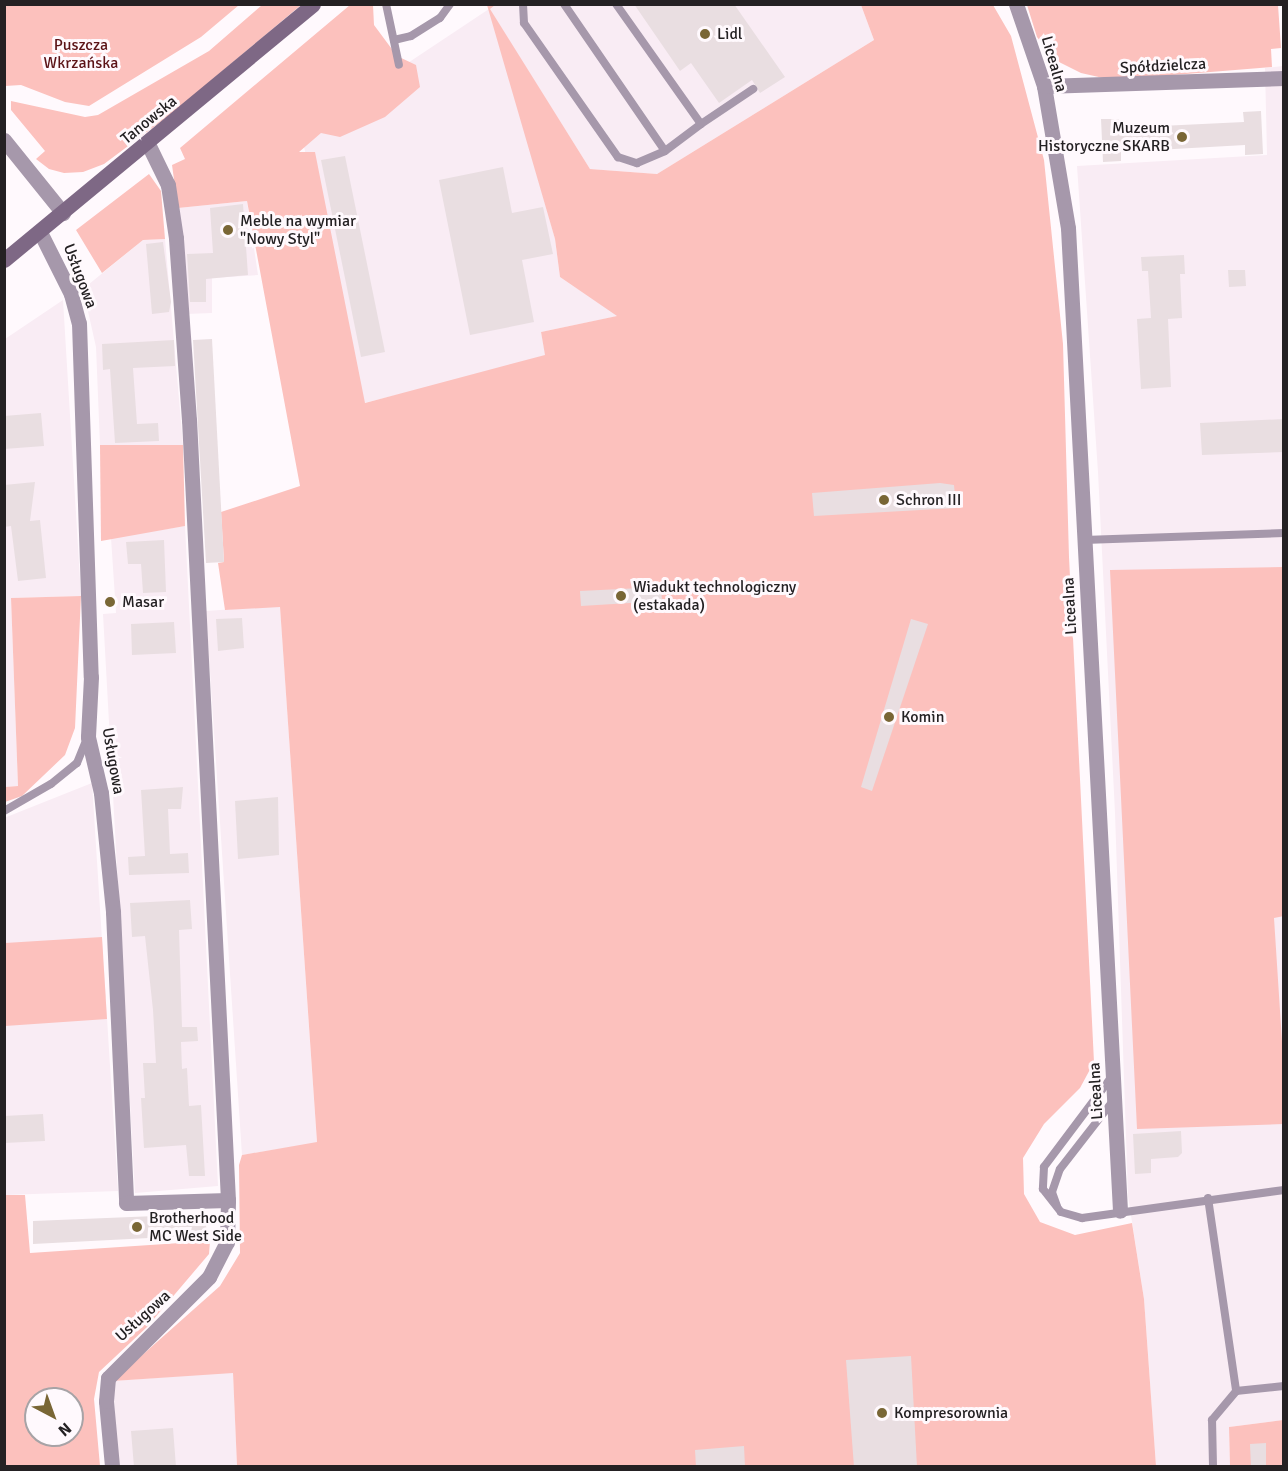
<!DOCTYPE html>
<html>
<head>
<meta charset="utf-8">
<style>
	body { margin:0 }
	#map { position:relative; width:1288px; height:1471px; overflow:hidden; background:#fff9fd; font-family:Signika,sans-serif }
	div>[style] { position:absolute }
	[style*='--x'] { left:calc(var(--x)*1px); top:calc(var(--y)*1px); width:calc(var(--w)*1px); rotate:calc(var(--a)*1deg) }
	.built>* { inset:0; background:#f9ecf4 }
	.green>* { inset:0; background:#fcc1bd }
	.building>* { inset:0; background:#e9dee1 }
	.service>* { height:8px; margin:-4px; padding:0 4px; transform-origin:4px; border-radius:4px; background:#a698ab }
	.minor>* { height:15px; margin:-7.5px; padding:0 7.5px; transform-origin:7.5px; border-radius:7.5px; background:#a698ab }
	.tertiary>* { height:15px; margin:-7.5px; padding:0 7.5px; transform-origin:7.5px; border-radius:7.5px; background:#a698ab }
	.secondary>* { height:15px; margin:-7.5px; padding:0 7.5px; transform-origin:7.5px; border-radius:7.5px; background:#7e6885 }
	.dots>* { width:16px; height:16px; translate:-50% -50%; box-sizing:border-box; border:3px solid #fff9fd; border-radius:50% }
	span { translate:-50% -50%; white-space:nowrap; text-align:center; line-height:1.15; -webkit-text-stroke:6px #fff9fd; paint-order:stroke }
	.poi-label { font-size:16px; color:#242123 }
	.left { translate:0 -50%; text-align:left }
	.right { translate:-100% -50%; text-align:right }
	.park-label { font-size:16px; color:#5c1317 }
	.street-label { font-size:16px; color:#242123 }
	.frame { position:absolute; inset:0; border:6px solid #242123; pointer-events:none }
	.north { position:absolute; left:24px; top:1387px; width:60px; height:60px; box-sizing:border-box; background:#fff9fd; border:2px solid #a7a3a6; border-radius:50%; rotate:139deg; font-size:16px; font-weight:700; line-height:24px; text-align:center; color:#242123 }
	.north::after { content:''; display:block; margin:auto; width:21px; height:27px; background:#796635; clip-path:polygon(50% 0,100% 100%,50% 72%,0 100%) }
</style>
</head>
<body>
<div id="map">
	<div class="built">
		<div style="clip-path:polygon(495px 5px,861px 5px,874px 40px,657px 174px,590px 169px,491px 12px,555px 239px,560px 277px,618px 316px,541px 332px,546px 358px,364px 403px,301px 134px)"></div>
		<div style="clip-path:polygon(1283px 66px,1284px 1420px,1229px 1427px,1230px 1466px,1156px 1466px,1144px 1299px,1128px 1196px,1115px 813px,1098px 472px,1077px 166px,1267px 155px,1265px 68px)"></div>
		<div style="clip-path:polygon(247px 201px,258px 275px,212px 278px,212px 313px,186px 314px,178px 208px)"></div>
		<div style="clip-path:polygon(165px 239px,183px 445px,100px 445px,96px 347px,83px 289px,143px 240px)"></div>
		<div style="clip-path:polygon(63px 300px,81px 596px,11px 598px,18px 786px,5px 787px,5px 339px)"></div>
		<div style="clip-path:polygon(185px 526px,218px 1186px,135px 1193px,103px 614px,116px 613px,111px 538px)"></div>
		<div style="clip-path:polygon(280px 606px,317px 1143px,242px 1155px,206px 611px)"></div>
		<div style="clip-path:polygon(92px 783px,118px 1191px,5px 1195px,4px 818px)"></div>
		<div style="clip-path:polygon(233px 1372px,237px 1466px,118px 1466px,113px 1381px)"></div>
	</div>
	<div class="green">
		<div style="clip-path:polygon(5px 4px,239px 4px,239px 5px,201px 37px,89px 106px,65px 102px,21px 85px,5px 86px)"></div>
		<div style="clip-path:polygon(262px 5px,301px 5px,175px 111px,104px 164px,83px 172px,64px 173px,49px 169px,36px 159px,45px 151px,11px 110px,11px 101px,85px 117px,98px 115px,209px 51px)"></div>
		<div style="clip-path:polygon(350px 5px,373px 5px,374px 25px,397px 56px,416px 65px,420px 87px,385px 117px,340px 137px,321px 133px,299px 152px,315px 152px,365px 403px,545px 355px,541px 332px,617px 316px,560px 277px,555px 239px,487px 5px,495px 5px,490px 9px,590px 169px,657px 174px,874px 40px,861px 5px,993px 5px,1011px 36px,1044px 160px,1063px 344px,1069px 557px,1094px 1062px,1080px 1088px,1044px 1124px,1023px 1158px,1024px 1194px,1040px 1222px,1075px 1235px,1132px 1223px,1144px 1299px,1156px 1466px,237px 1466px,233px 1373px,113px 1381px,220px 1286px,240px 1253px,239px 1165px,242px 1155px,317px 1142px,280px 607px,225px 610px,218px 563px,224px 562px,221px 512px,300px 486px,247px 201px,178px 208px,172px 165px,185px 159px,180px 148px)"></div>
		<div style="clip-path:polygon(1027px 5px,1278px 5px,1281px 48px,1271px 49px,1272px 67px,1112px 80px,1081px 73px,1055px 60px,1037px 37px)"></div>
		<div style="clip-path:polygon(149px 174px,161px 191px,165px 239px,143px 240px,102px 273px,76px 230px)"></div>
		<div style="clip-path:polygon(100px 445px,183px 445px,185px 526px,101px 541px)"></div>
		<div style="clip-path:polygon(1283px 567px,1284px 916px,1274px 918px,1283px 1057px,1283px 1124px,1137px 1129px,1110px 570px)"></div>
		<div style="clip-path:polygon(81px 596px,75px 728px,65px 755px,22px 796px,5px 802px,5px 787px,18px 786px,11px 598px)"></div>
		<div style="clip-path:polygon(102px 937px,107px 1019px,5px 1026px,5px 943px)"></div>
		<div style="clip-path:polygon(evenodd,5px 1195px,25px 1195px,30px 1253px,210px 1241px,209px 1254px,147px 1327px,99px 1372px,94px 1399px,100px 1466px,5px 1466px,5px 1195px,36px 1399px,72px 1399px,72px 1435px,36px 1435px,36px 1399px)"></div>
		<div style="clip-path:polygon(1283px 1420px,1283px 1466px,1230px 1466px,1229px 1427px)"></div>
	</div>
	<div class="building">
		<div style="clip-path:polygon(634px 4px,734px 4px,785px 77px,760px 93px,752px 80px,719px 103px,691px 63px,680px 71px)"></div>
		<div style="clip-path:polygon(1261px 111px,1263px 154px,1245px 155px,1245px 145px,1121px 152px,1121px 161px,1103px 162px,1101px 119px,1119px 119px,1119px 128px,1244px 122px,1243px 112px)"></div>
		<div style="clip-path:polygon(345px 156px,385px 352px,361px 357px,321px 160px)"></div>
		<div style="clip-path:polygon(503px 167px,512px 213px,543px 207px,553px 254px,522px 260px,534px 322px,470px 335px,439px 180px)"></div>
		<div style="clip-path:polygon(243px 204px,248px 275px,206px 279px,206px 302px,190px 302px,187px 254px,213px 253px,210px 208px)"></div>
		<div style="clip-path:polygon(163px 242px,171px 302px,169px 312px,152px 314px,146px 244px)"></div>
		<div style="clip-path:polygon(1184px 255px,1185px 274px,1180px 274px,1182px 318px,1168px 319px,1171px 387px,1141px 389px,1137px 319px,1151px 318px,1148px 271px,1142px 271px,1141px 257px)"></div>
		<div style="clip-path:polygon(1228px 270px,1245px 270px,1246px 286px,1229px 287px)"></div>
		<div style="clip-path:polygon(212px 339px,224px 562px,206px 563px,193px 340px)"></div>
		<div style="clip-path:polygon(174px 340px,175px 366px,133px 368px,137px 424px,158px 423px,159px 441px,115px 443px,110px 369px,103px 370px,102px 344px)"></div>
		<div style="clip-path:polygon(41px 413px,44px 446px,4px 449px,4px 416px)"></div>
		<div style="clip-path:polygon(1284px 419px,1284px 452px,1202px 455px,1200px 423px)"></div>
		<div style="clip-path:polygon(35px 482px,30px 521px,40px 520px,46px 578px,18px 581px,11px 526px,4px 527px,4px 485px)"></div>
		<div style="clip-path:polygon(940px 483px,954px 485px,956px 508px,814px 516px,812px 493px)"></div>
		<div style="clip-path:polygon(164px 540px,166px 592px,143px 593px,141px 564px,128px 564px,126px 542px)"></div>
		<div style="clip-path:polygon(661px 587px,662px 601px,581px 606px,580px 591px)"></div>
		<div style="clip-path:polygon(242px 618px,244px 648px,218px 651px,216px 619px)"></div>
		<div style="clip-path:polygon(911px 619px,928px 624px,872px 791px,861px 787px)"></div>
		<div style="clip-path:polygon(174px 622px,176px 653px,132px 655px,131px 624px)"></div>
		<div style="clip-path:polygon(183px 787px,181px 809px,168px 809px,170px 854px,188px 853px,189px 873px,129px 875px,128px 857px,145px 856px,141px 790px)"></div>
		<div style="clip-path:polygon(278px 797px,279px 855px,238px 859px,235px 801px)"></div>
		<div style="clip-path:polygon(190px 900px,192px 929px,179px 930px,182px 1027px,197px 1027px,198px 1041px,181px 1042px,182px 1069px,187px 1068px,189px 1106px,201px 1105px,205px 1176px,189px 1176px,186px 1145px,144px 1148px,141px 1098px,145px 1098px,143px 1063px,156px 1063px,153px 1010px,145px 936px,132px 937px,130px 903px)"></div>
		<div style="clip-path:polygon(43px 1114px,45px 1141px,4px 1143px,4px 1116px)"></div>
		<div style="clip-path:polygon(1181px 1131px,1182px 1153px,1178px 1157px,1151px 1159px,1151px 1173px,1135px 1174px,1133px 1134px)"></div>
		<div style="clip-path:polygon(205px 1214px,207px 1235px,33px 1244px,33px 1221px)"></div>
		<div style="clip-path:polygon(911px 1356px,917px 1467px,854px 1467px,846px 1360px)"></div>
		<div style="clip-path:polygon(173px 1428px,176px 1467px,134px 1467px,131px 1431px)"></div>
		<div style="clip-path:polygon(1266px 1443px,1266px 1467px,1251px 1467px,1250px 1444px)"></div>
		<div style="clip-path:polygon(744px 1446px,745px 1467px,696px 1467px,695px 1450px)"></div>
	</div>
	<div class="service">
		<div style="--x:386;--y:4;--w:62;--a:78"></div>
		<div style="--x:523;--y:4;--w:19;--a:87"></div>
		<div style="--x:524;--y:23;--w:164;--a:55"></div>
		<div style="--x:618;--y:157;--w:20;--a:18"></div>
		<div style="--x:637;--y:163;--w:30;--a:-23"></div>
		<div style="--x:564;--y:4;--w:178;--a:55.5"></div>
		<div style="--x:665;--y:151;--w:45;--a:-36.9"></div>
		<div style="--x:616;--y:4;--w:147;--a:54.7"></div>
		<div style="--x:701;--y:124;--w:63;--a:-33.9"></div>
		<div style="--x:394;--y:40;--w:17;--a:-13"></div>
		<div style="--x:411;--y:36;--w:34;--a:-32"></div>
		<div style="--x:440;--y:18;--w:17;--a:-54"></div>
		<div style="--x:1084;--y:540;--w:200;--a:-2"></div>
		<div style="--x:4;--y:811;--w:54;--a:-29.9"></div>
		<div style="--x:51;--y:784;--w:33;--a:-39"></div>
		<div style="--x:77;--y:763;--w:24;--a:-68"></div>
		<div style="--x:1110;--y:1079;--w:110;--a:126.9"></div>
		<div style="--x:1044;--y:1167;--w:22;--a:93"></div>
		<div style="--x:1043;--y:1189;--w:29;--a:52"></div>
		<div style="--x:1061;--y:1212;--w:22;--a:16"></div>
		<div style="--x:1082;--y:1218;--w:204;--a:-7.9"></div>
		<div style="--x:1208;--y:1198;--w:195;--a:81.7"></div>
		<div style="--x:1236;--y:1391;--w:48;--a:-5.9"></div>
		<div style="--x:1057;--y:1206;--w:15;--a:-110"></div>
		<div style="--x:1052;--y:1192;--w:24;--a:-71"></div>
		<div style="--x:1060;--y:1169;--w:86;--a:-52.1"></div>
		<div style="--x:1213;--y:1466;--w:46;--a:-91.2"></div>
		<div style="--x:1212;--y:1420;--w:38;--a:-50"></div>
	</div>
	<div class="minor">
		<div style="--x:1016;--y:4;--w:87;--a:71.1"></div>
		<div style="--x:1044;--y:86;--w:144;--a:80.4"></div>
		<div style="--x:1068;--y:228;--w:984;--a:86.97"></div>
		<div style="--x:1044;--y:86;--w:240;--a:-1.9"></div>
		<div style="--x:40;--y:232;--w:69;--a:63.4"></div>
		<div style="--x:71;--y:294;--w:30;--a:75"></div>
		<div style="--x:79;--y:323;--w:354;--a:88.1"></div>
		<div style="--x:91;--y:677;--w:60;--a:92.9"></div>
		<div style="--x:88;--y:737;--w:57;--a:76.9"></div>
		<div style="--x:101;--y:793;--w:120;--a:84.2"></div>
		<div style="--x:113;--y:912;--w:291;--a:87.4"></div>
		<div style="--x:126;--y:1203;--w:102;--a:-1.7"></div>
		<div style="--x:228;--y:1200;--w:781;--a:-92.86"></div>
		<div style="--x:189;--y:420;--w:182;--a:-94.1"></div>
		<div style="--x:176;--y:238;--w:54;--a:-98.6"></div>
		<div style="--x:168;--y:185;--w:46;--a:-116"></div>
		<div style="--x:112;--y:1466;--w:65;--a:-95.3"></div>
		<div style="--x:106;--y:1401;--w:23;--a:-85"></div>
		<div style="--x:108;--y:1378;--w:143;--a:-45"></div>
		<div style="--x:209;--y:1277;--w:39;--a:-63"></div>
		<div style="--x:227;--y:1242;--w:42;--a:-88.6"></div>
	</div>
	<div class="tertiary">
		<div style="--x:4;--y:140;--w:94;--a:51.1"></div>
	</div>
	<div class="secondary">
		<div style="--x:4;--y:260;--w:401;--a:-39.6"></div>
	</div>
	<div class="dots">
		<div style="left:705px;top:34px;background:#796635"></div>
		<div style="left:1182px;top:137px;background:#796635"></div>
		<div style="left:228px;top:230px;background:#796635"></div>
		<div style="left:884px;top:500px;background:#796635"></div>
		<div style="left:621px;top:596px;background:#796635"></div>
		<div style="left:110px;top:602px;background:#796635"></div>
		<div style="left:889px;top:717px;background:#796635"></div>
		<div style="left:137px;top:1227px;background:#796635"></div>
		<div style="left:882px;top:1413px;background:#796635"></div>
	</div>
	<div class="poi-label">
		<span class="left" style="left:717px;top:34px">Lidl</span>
		<span class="right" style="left:1170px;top:137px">Muzeum<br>Historyczne SKARB</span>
		<span class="left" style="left:240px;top:230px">Meble na wymiar<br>"Nowy Styl"</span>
		<span class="left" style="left:896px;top:500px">Schron III</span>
		<span class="left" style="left:633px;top:596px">Wiadukt technologiczny<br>(estakada)</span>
		<span class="left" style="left:122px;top:602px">Masar</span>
		<span class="left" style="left:901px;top:717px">Komin</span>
		<span class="left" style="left:149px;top:1227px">Brotherhood<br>MC West Side</span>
		<span class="left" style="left:894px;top:1413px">Kompresorownia</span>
	</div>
	<div class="park-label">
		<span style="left:81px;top:54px">Puszcza<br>Wkrzańska</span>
	</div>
	<div class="street-label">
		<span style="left:1054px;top:64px;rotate:74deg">Licealna</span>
		<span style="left:1163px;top:66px;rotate:-3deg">Spółdzielcza</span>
		<span style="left:149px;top:120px;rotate:-39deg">Tanowska</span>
		<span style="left:80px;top:276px;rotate:69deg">Usługowa</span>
		<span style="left:1070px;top:606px;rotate:-93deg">Licealna</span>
		<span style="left:113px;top:761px;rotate:80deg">Usługowa</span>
		<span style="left:1096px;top:1091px;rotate:-93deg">Licealna</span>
		<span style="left:143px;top:1316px;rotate:-42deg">Usługowa</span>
	</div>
	<div class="frame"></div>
	<div class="north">N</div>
</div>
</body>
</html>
